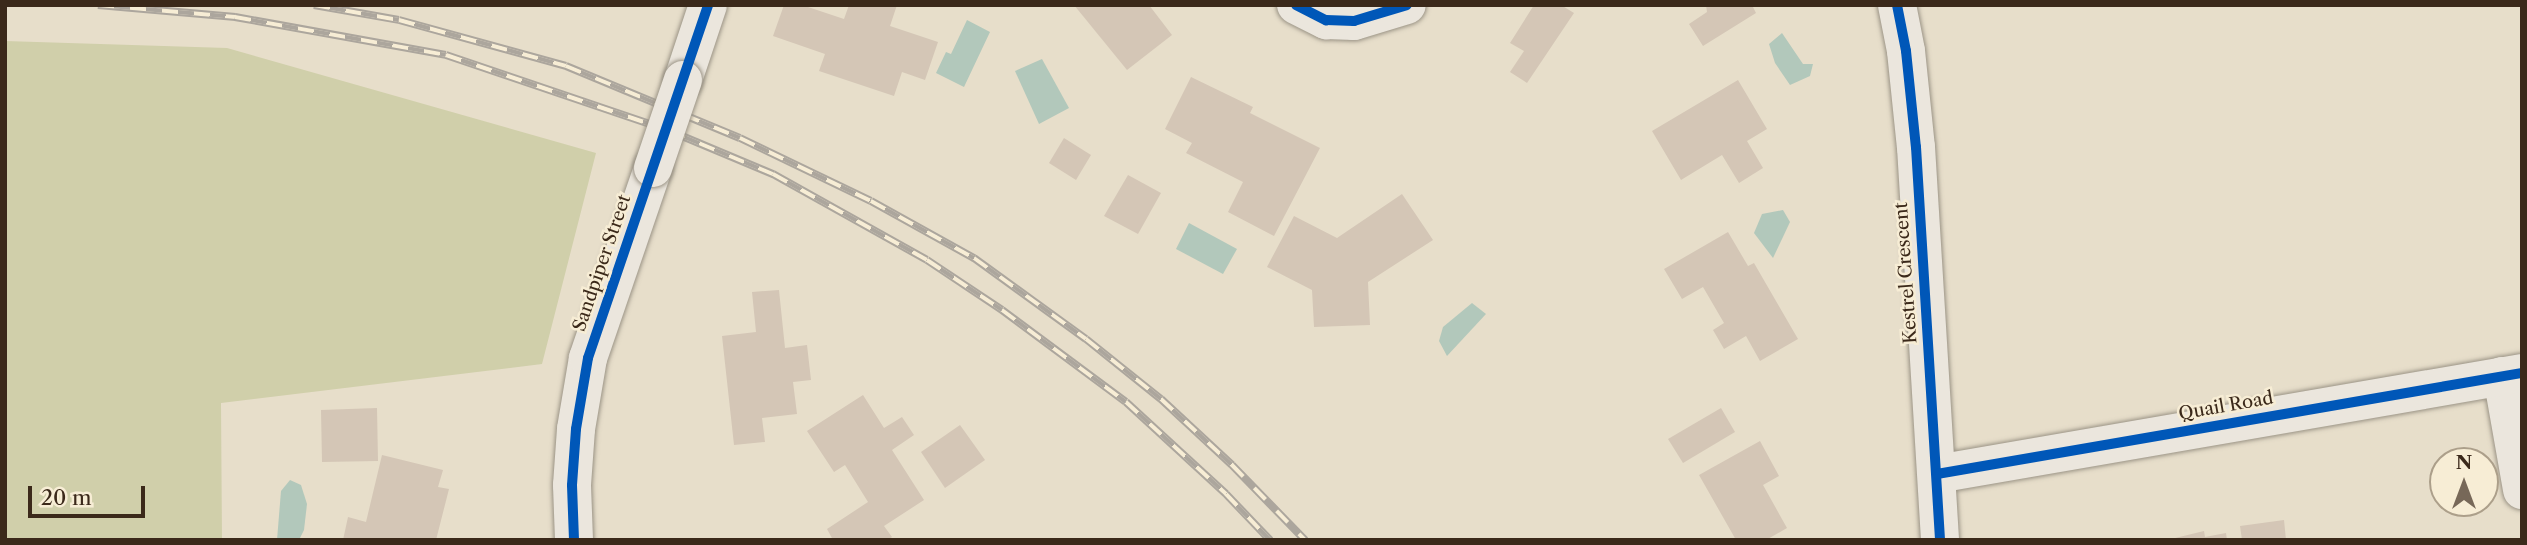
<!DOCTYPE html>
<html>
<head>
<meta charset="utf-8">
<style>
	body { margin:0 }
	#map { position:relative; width:2527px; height:545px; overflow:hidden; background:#e7deca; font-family:"Libre Caslon Text",serif }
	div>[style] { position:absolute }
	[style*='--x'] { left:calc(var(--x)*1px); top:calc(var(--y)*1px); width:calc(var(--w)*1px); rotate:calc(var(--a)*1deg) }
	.green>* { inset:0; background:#d0cfaa }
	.water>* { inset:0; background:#b2c8bb }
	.building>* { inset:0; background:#d4c6b6 }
	.roads { filter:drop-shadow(0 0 2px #9b9486) drop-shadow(0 0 2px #9b9486) }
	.street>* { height:38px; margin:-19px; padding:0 19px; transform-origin:19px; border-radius:19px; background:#ebe6dd }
	.rail>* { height:8px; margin-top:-4px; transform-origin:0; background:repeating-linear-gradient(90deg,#f7edd5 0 16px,#aca69d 0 32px); box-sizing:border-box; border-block:2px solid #aca69d }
	.bridges { filter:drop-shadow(0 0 2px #9b9486) drop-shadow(0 0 2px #9b9486) }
	.street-bridge>* { height:38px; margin:-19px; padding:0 19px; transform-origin:19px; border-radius:19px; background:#ebe6dd }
	.cycleway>* { height:10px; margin:-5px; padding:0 5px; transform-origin:5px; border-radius:5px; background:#0057b8 }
	span { translate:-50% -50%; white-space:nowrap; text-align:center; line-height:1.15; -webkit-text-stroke:5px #f7edd5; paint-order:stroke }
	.street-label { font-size:18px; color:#3b291a }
	.frame { position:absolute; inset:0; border:7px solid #3b291a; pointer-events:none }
	.north { position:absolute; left:2429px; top:447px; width:70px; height:70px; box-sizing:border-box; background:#f7edd5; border:2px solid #ac9f8a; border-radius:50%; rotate:0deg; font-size:19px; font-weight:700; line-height:28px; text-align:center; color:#3b291a }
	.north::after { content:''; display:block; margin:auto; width:24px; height:32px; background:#776858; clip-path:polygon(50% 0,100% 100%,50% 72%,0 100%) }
	.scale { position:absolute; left:28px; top:486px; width:117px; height:32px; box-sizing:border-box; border:4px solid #3b291a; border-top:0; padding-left:9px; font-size:21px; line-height:24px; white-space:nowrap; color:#3b291a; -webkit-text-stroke:5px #f7edd5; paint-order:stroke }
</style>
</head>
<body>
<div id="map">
	<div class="green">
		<div style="clip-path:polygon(5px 41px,227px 48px,596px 153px,542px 364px,221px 403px,222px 540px,5px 540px)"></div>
	</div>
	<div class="water">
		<div style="clip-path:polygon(967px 20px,990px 32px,964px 87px,936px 73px,946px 52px,951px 54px)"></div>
		<div style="clip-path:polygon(1782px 33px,1803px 64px,1813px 64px,1810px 76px,1790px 85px,1775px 63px,1769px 44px)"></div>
		<div style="clip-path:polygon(1042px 59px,1069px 108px,1039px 124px,1015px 71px)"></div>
		<div style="clip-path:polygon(1783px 210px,1790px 222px,1773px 258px,1754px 233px,1762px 214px)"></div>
		<div style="clip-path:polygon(1189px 223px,1237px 249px,1223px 274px,1176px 249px)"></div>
		<div style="clip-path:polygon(1472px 303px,1486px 314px,1447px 356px,1439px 341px,1443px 327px)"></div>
		<div style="clip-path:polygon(290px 480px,301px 485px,307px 504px,304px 530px,299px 540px,277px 540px,281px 491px)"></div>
	</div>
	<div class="building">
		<div style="clip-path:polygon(784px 5px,802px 5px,844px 19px,849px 5px,897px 5px,890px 26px,938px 42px,925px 80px,902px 72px,894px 96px,819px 71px,825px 54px,773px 36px)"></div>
		<div style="clip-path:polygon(1074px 5px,1149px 5px,1172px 35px,1127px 70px)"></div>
		<div style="clip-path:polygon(1534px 5px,1561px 5px,1574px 13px,1527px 83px,1510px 72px,1524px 51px,1510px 43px)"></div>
		<div style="clip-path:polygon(1706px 5px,1752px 5px,1756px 13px,1703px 46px,1689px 24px,1707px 12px)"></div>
		<div style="clip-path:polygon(1191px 77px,1253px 107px,1250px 113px,1320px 148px,1274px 236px,1228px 212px,1243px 182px,1186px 153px,1192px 143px,1165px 129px)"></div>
		<div style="clip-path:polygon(1738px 80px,1767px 129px,1747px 141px,1763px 168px,1739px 183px,1722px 155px,1681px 180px,1652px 131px)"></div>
		<div style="clip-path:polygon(1064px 138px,1091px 155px,1076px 180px,1049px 163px)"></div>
		<div style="clip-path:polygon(1128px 175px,1161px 193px,1138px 234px,1104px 216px)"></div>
		<div style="clip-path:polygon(1402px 194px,1433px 240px,1368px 282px,1370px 325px,1314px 327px,1312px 290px,1267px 267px,1294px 216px,1337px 238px)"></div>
		<div style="clip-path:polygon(1728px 232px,1748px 266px,1754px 263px,1798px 339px,1760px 361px,1746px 336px,1724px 349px,1713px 330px,1724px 323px,1703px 287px,1682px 299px,1664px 269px)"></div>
		<div style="clip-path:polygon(779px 290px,785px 348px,807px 345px,811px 380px,793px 382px,797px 414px,762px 418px,765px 442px,734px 445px,722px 336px,756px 332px,752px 292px)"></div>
		<div style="clip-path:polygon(863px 395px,884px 428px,902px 417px,914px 435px,892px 450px,924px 500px,884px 526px,892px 537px,888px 540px,833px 540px,827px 529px,868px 502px,845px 465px,834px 472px,807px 431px)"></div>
		<div style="clip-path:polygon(377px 408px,378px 461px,322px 462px,321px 410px)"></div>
		<div style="clip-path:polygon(1721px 408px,1735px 432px,1683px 463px,1668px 439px)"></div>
		<div style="clip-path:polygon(960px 425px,985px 460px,945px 488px,921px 452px)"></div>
		<div style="clip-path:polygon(1760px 441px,1779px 476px,1763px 485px,1787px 528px,1766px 540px,1736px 540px,1699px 475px)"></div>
		<div style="clip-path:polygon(382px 455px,443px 470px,438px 487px,449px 489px,436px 540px,343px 540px,348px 517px,366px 522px)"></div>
		<div style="clip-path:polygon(2284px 520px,2286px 540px,2242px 540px,2240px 526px)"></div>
		<div style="clip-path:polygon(2204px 531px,2205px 537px,2226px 533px,2227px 540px,2167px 540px)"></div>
	</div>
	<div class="roads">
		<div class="street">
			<div style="--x:1296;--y:5;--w:34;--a:27"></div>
			<div style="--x:1326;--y:20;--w:28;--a:2"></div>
			<div style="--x:1354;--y:21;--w:55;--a:-16.8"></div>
			<div style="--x:1897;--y:5;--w:47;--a:78.9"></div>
			<div style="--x:1906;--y:51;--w:97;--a:84.1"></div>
			<div style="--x:1916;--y:147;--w:394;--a:86.5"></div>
			<div style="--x:683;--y:80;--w:79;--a:-71.6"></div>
			<div style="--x:2502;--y:376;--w:116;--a:80"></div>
			<div style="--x:1937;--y:474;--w:594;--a:-9.8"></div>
			<div style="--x:574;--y:540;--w:55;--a:-92.1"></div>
			<div style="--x:572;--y:485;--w:56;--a:-85.9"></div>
			<div style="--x:576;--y:429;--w:72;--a:-80.4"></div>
			<div style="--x:588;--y:358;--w:201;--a:-71.1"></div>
		</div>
	</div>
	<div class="rail">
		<div style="--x:98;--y:5;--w:138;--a:5"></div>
		<div style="--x:235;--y:17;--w:214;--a:10.2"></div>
		<div style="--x:446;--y:55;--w:237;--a:18.7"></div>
		<div style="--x:670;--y:131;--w:112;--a:22.7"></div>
		<div style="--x:773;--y:174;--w:176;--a:29.2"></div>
		<div style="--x:927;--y:260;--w:90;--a:33.7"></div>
		<div style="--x:1002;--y:310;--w:154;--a:36.6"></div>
		<div style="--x:1126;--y:402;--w:136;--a:42.6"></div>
		<div style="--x:1226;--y:494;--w:64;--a:46.3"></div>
		<div style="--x:314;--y:5;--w:86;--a:10"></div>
		<div style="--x:399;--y:20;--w:173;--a:15.4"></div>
		<div style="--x:566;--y:66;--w:188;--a:22.5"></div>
		<div style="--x:740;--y:138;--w:145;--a:25.7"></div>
		<div style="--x:871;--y:201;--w:118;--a:29"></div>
		<div style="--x:974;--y:258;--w:138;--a:35.9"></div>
		<div style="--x:1086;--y:339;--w:96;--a:38.7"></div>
		<div style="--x:1161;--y:399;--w:97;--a:42.9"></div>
		<div style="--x:1232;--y:465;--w:105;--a:45.8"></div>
	</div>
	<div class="bridges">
		<div class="street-bridge">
			<div style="--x:653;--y:168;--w:93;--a:-71.2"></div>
		</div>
	</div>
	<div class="cycleway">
		<div style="--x:1296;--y:5;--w:34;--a:27"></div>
		<div style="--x:1326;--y:20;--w:28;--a:2"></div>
		<div style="--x:1354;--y:21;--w:55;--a:-16.8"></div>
		<div style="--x:1897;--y:5;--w:47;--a:78.9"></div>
		<div style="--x:1906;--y:51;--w:97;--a:84.1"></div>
		<div style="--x:1916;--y:147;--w:394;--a:86.5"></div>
		<div style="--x:1937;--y:474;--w:594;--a:-9.8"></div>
		<div style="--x:574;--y:540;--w:55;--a:-92.1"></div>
		<div style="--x:572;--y:485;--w:56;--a:-85.9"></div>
		<div style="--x:576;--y:429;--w:72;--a:-80.4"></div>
		<div style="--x:588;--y:358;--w:373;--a:-71.2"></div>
	</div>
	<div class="street-label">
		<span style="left:602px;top:263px;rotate:-71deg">Sandpiper Street</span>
		<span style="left:1906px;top:273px;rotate:-94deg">Kestrel Crescent</span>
		<span style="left:2226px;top:406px;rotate:-10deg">Quail Road</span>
	</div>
	<div class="frame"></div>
	<div class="north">N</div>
	<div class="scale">20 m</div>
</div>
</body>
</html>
